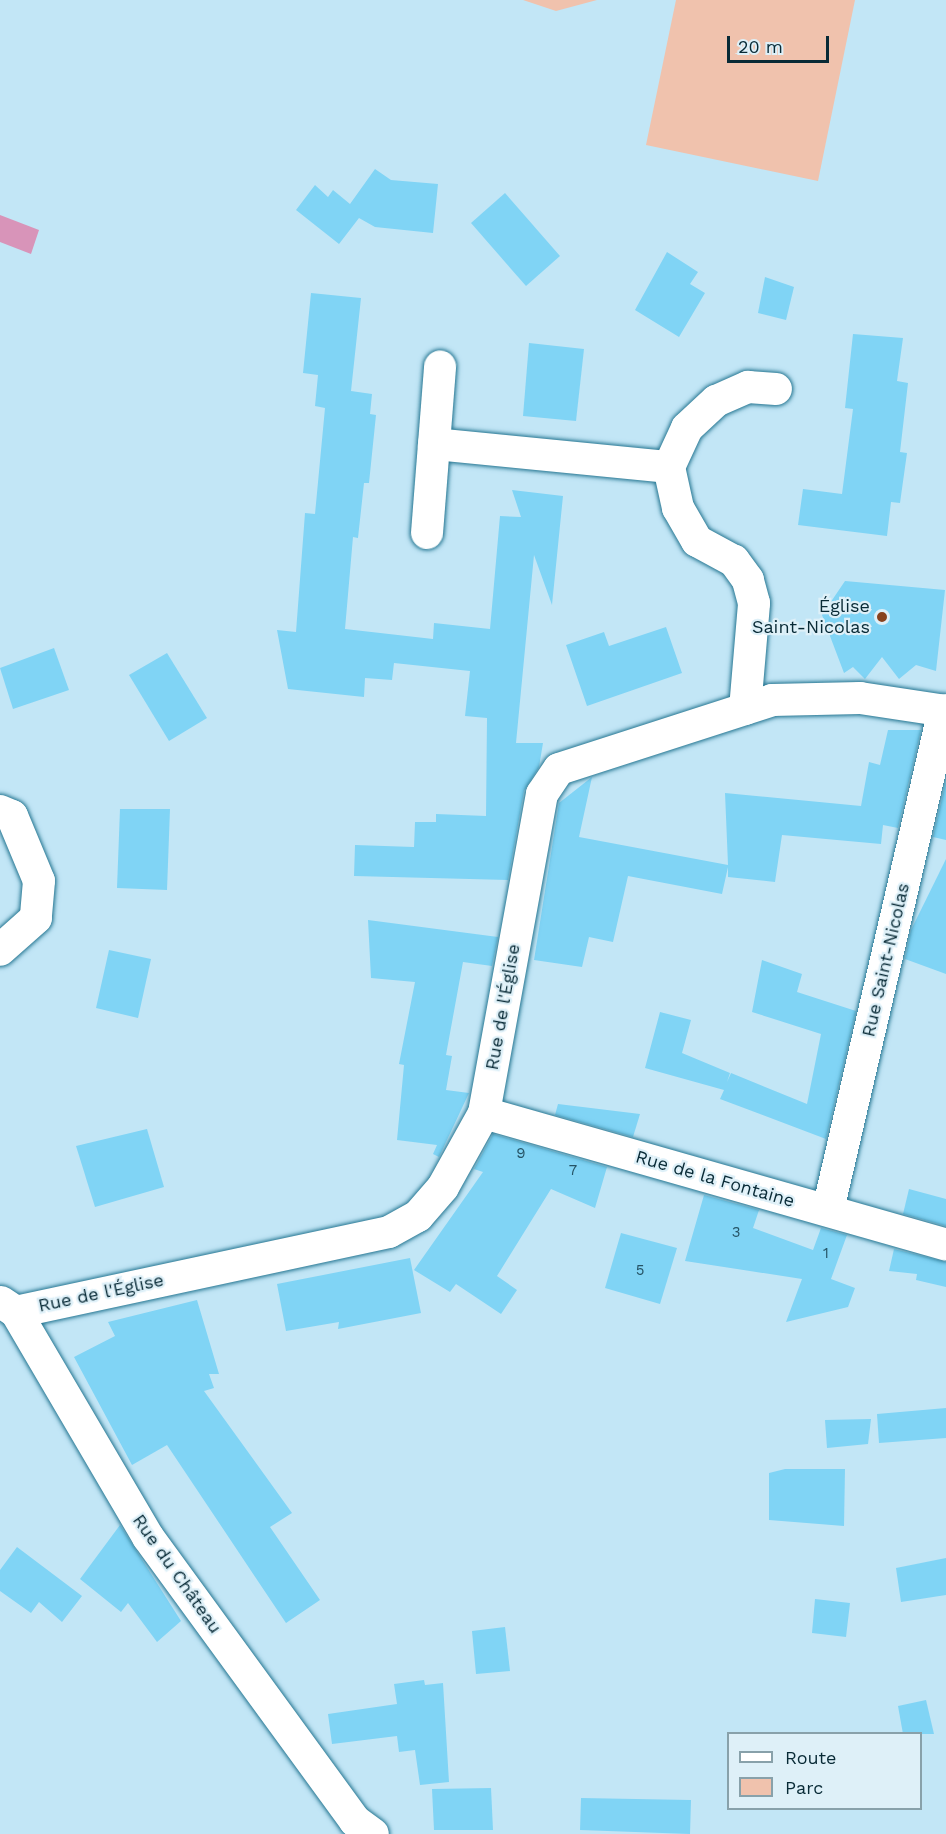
<!DOCTYPE html>
<html>
<head>
<meta charset="utf-8">
<style>
	body { margin:0 }
	#map { position:relative; width:946px; height:1834px; overflow:hidden; background:#c2e6f6; font-family:"Work Sans",sans-serif }
	div>[style] { position:absolute }
	[style*='--x'] { left:calc(var(--x)*1px); top:calc(var(--y)*1px); width:calc(var(--w)*1px); rotate:calc(var(--a)*1deg) }
	.green>* { inset:0; background:#f0c2ad }
	.water>* { inset:0; background:#d894b9 }
	.building>* { inset:0; background:#80d4f5 }
	.roads { filter:drop-shadow(0 0 2px #257692) drop-shadow(0 0 2px #257692) }
	.minor>* { height:32px; margin:-16px; padding:0 16px; transform-origin:16px; border-radius:16px; background:#fff }
	.dots>* { width:16px; height:16px; translate:-50% -50%; box-sizing:border-box; border:3px solid #def0f8; border-radius:50% }
	span { translate:-50% -50%; white-space:nowrap; text-align:center; line-height:1.15; -webkit-text-stroke:4.5px #def0f8; paint-order:stroke }
	.number-label { font-size:15px; color:#265466 }
	.number-label span { -webkit-text-stroke-width:0 }
	.poi-label { font-size:18px; color:#082a36 }
	.right { translate:-100% -50%; text-align:right }
	.street-label { font-size:18px; color:#082a36 }
	.legend { position:absolute; left:727px; top:1732px; width:195px; height:78px; box-sizing:border-box; background:#def0f8; border:2px solid #88a1aa; margin:0; padding:8px 10px; list-style:none; font-size:18px; color:#082a36 }
	.legend li { display:flex; align-items:center; gap:12px; height:30px }
	.legend b { width:30px; border:2px solid #88a1aa }
	.scale { position:absolute; left:727px; top:36px; width:102px; height:27px; box-sizing:border-box; border:3px solid #082a36; border-top:0; padding-left:8px; font-size:18px; line-height:21px; white-space:nowrap; color:#082a36; -webkit-text-stroke:4px #def0f8; paint-order:stroke }
</style>
</head>
<body>
<div id="map">
	<div class="green">
		<div style="clip-path:polygon(523px 0,597px 0,556px 11px)"></div>
		<div style="clip-path:polygon(676px 0,855px 0,818px 181px,646px 145px)"></div>
	</div>
	<div class="water">
		<div style="clip-path:polygon(0 215px,39px 230px,31px 254px,0 242px)"></div>
	</div>
	<div class="building">
		<div style="clip-path:polygon(375px 169px,391px 180px,438px 184px,433px 233px,375px 227px,359px 218px,339px 244px,296px 210px,315px 185px,328px 197px,333px 190px,350px 204px)"></div>
		<div style="clip-path:polygon(505px 193px,560px 256px,526px 286px,471px 223px)"></div>
		<div style="clip-path:polygon(667px 252px,698px 272px,690px 284px,705px 293px,679px 337px,635px 310px)"></div>
		<div style="clip-path:polygon(765px 277px,794px 287px,786px 320px,758px 313px)"></div>
		<div style="clip-path:polygon(311px 293px,361px 298px,351px 391px,372px 394px,370px 414px,376px 415px,369px 483px,364px 483px,358px 538px,353px 537px,345px 629px,433px 639px,434px 623px,490px 629px,500px 516px,521px 517px,512px 490px,563px 496px,552px 605px,534px 555px,516px 743px,543px 743px,539px 767px,524px 791px,508px 880px,354px 876px,355px 845px,414px 847px,415px 822px,436px 822px,436px 814px,486px 816px,487px 718px,465px 716px,470px 671px,394px 663px,392px 680px,365px 678px,364px 697px,288px 689px,277px 630px,296px 632px,305px 513px,315px 514px,325px 408px,315px 406px,318px 375px,303px 373px)"></div>
		<div style="clip-path:polygon(853px 334px,903px 338px,897px 381px,908px 383px,900px 452px,907px 453px,900px 503px,891px 502px,887px 536px,798px 525px,803px 489px,842px 494px,853px 409px,845px 408px)"></div>
		<div style="clip-path:polygon(529px 343px,584px 349px,576px 421px,523px 416px)"></div>
		<div style="clip-path:polygon(845px 581px,945px 590px,936px 671px,916px 665px,899px 679px,882px 657px,865px 679px,853px 667px,844px 673px,822px 615px)"></div>
		<div style="clip-path:polygon(666px 627px,682px 673px,587px 706px,566px 645px,604px 632px,609px 646px)"></div>
		<div style="clip-path:polygon(54px 648px,69px 690px,13px 709px,0 668px)"></div>
		<div style="clip-path:polygon(167px 653px,207px 718px,169px 741px,129px 675px)"></div>
		<div style="clip-path:polygon(888px 730px,921px 730px,898px 828px,883px 825px,881px 844px,782px 835px,775px 882px,728px 877px,728px 867px,722px 894px,628px 876px,613px 942px,589px 937px,582px 967px,534px 960px,559px 803px,592px 777px,579px 837px,728px 865px,725px 793px,861px 806px,869px 762px,880px 765px)"></div>
		<div style="clip-path:polygon(946px 781px,946px 840px,933px 837px)"></div>
		<div style="clip-path:polygon(120px 809px,170px 809px,167px 890px,117px 888px)"></div>
		<div style="clip-path:polygon(946px 859px,946px 974px,905px 959px,911px 930px)"></div>
		<div style="clip-path:polygon(368px 920px,498px 937px,492px 966px,463px 962px,446px 1055px,452px 1056px,446px 1090px,469px 1093px,439px 1157px,433px 1154px,437px 1145px,397px 1140px,404px 1065px,399px 1064px,415px 982px,371px 978px)"></div>
		<div style="clip-path:polygon(109px 950px,151px 959px,138px 1018px,96px 1008px)"></div>
		<div style="clip-path:polygon(762px 960px,802px 974px,797px 992px,856px 1011px,826px 1139px,720px 1099px,724px 1090px,645px 1068px,660px 1012px,691px 1020px,682px 1053px,730px 1073px,727px 1082px,731px 1073px,807px 1104px,821px 1034px,752px 1012px)"></div>
		<div style="clip-path:polygon(558px 1104px,640px 1114px,633px 1137px,555px 1115px)"></div>
		<div style="clip-path:polygon(147px 1129px,164px 1187px,95px 1207px,76px 1146px)"></div>
		<div style="clip-path:polygon(493px 1134px,607px 1167px,595px 1208px,551px 1189px,497px 1276px,517px 1290px,501px 1314px,456px 1284px,450px 1292px,414px 1270px,483px 1172px,474px 1169px)"></div>
		<div style="clip-path:polygon(909px 1189px,946px 1199px,946px 1226px,903px 1214px)"></div>
		<div style="clip-path:polygon(704px 1195px,759px 1210px,753px 1228px,813px 1250px,821px 1228px,847px 1235px,831px 1279px,855px 1288px,848px 1307px,786px 1322px,802px 1279px,685px 1261px)"></div>
		<div style="clip-path:polygon(621px 1233px,677px 1248px,660px 1304px,605px 1288px)"></div>
		<div style="clip-path:polygon(894px 1249px,946px 1262px,946px 1287px,916px 1280px,917px 1274px,889px 1271px)"></div>
		<div style="clip-path:polygon(410px 1258px,421px 1313px,338px 1329px,339px 1322px,286px 1331px,277px 1284px)"></div>
		<div style="clip-path:polygon(197px 1300px,219px 1374px,209px 1374px,214px 1388px,204px 1391px,292px 1513px,270px 1527px,320px 1600px,286px 1623px,167px 1445px,132px 1465px,74px 1357px,115px 1336px,108px 1322px)"></div>
		<div style="clip-path:polygon(946px 1408px,946px 1438px,879px 1443px,877px 1414px)"></div>
		<div style="clip-path:polygon(871px 1419px,868px 1444px,827px 1448px,825px 1420px)"></div>
		<div style="clip-path:polygon(785px 1469px,845px 1469px,844px 1526px,769px 1520px,769px 1473px)"></div>
		<div style="clip-path:polygon(120px 1525px,181px 1621px,157px 1642px,128px 1603px,121px 1612px,80px 1579px)"></div>
		<div style="clip-path:polygon(17px 1547px,82px 1596px,62px 1622px,39px 1602px,31px 1613px,0 1591px,0 1570px)"></div>
		<div style="clip-path:polygon(946px 1558px,946px 1595px,901px 1602px,896px 1568px)"></div>
		<div style="clip-path:polygon(815px 1599px,850px 1603px,846px 1637px,812px 1633px)"></div>
		<div style="clip-path:polygon(505px 1627px,510px 1671px,476px 1674px,472px 1631px)"></div>
		<div style="clip-path:polygon(424px 1680px,425px 1685px,443px 1683px,449px 1782px,420px 1785px,415px 1750px,399px 1752px,397px 1736px,332px 1744px,328px 1714px,397px 1704px,394px 1684px)"></div>
		<div style="clip-path:polygon(926px 1700px,934px 1734px,903px 1734px,898px 1706px)"></div>
		<div style="clip-path:polygon(491px 1788px,493px 1830px,434px 1830px,432px 1789px)"></div>
		<div style="clip-path:polygon(581px 1798px,691px 1800px,690px 1834px,580px 1830px)"></div>
	</div>
	<div class="roads">
		<div class="minor">
			<div style="--x:434;--y:444;--w:236;--a:5.6"></div>
			<div style="--x:427;--y:533;--w:167;--a:-85.5"></div>
			<div style="--x:745;--y:709;--w:106;--a:-85.1"></div>
			<div style="--x:754;--y:603;--w:24;--a:-105"></div>
			<div style="--x:748;--y:580;--w:24;--a:-126"></div>
			<div style="--x:734;--y:561;--w:42;--a:-151.6"></div>
			<div style="--x:697;--y:541;--w:38;--a:-120"></div>
			<div style="--x:678;--y:508;--w:42;--a:-102.4"></div>
			<div style="--x:669;--y:467;--w:43;--a:-65.2"></div>
			<div style="--x:687;--y:428;--w:40;--a:-43"></div>
			<div style="--x:716;--y:401;--w:35;--a:-24"></div>
			<div style="--x:748;--y:387;--w:28;--a:4"></div>
			<div style="--x:0;--y:811;--w:13;--a:23"></div>
			<div style="--x:12;--y:816;--w:70;--a:67.4"></div>
			<div style="--x:39;--y:881;--w:37;--a:95"></div>
			<div style="--x:36;--y:918;--w:48;--a:138.4"></div>
			<div style="--x:484;--y:1113;--w:480;--a:15.9"></div>
			<div style="--x:828;--y:1210;--w:513;--a:-76.94"></div>
			<div style="--x:1;--y:1302;--w:18;--a:34"></div>
			<div style="--x:16;--y:1312;--w:261;--a:59.6"></div>
			<div style="--x:148;--y:1537;--w:351;--a:53.9"></div>
			<div style="--x:355;--y:1821;--w:22;--a:36"></div>
			<div style="--x:16;--y:1312;--w:381;--a:-12.1"></div>
			<div style="--x:389;--y:1232;--w:33;--a:-29"></div>
			<div style="--x:418;--y:1216;--w:38;--a:-49"></div>
			<div style="--x:443;--y:1187;--w:85;--a:-61"></div>
			<div style="--x:484;--y:1113;--w:324;--a:-79.7"></div>
			<div style="--x:542;--y:794;--w:30;--a:-56"></div>
			<div style="--x:559;--y:769;--w:224;--a:-17.9"></div>
			<div style="--x:772;--y:700;--w:88;--a:-1.3"></div>
			<div style="--x:860;--y:698;--w:87;--a:8.6"></div>
		</div>
	</div>
	<div class="dots">
		<div style="left:882px;top:617px;background:#88421d"></div>
	</div>
	<div class="number-label">
		<span style="left:521px;top:1154px">9</span>
		<span style="left:573px;top:1171px">7</span>
		<span style="left:736px;top:1233px">3</span>
		<span style="left:826px;top:1254px">1</span>
		<span style="left:640px;top:1271px">5</span>
	</div>
	<div class="poi-label">
		<span class="right" style="left:870px;top:617px">Église<br>Saint-Nicolas</span>
	</div>
	<div class="street-label">
		<span style="left:886px;top:960px;rotate:-77deg">Rue Saint-Nicolas</span>
		<span style="left:503px;top:1007px;rotate:-80deg">Rue de l'Église</span>
		<span style="left:715px;top:1179px;rotate:16deg">Rue de la Fontaine</span>
		<span style="left:101px;top:1293px;rotate:-12deg">Rue de l'Église</span>
		<span style="left:177px;top:1574px;rotate:55deg">Rue du Château</span>
	</div>
	<ul class="legend">
	<li><b style="height:8px;background:#fff"></b>Route</li>
	<li><b style="height:16px;background:#f0c2ad"></b>Parc</li>
	</ul>
	<div class="scale">20 m</div>
</div>
</body>
</html>
